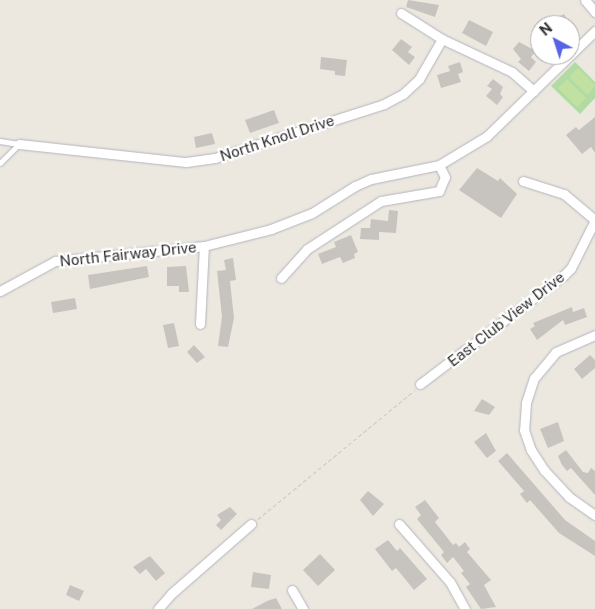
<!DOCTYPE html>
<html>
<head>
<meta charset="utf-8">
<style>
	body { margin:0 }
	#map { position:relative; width:595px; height:609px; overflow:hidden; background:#ece8e0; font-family:"Public Sans",sans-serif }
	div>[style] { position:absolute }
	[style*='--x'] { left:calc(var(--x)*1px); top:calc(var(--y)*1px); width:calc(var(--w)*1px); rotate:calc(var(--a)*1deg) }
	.green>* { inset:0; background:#b2dba4 }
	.pitch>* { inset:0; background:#c0e1a1 }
	.building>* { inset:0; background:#c7c4bf }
	.path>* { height:1px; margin-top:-0.5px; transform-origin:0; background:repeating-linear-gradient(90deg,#c8c8c8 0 4px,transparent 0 6.5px) }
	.roads { filter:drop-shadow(0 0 1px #b3b5be) drop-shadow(0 0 1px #b3b5be) }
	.service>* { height:4.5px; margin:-2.25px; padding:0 2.25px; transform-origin:2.25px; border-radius:2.25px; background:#fff }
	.minor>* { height:9px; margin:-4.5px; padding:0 4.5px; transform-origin:4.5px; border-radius:4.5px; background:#fff }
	span { translate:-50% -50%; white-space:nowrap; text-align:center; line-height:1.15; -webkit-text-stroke:4.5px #fff; paint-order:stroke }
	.street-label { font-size:15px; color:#2c2c2c }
	.north { position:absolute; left:530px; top:15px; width:50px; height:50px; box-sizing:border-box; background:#fff; border:1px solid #ababab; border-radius:50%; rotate:320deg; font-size:14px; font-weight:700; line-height:20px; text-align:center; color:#2c2c2c }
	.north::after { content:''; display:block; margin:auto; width:18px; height:22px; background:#5564e4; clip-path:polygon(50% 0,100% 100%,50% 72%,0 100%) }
</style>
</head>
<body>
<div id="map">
	<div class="green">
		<div style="clip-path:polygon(575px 62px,595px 82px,595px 98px,580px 114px,551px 86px)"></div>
	</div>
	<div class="pitch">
		<div style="clip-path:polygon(578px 68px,595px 85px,588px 95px,569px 77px)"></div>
		<div style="clip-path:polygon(567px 79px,586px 98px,577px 107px,558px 88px)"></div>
	</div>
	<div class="building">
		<div style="clip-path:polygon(408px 0,439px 5px,435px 17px,406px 7px)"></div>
		<div style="clip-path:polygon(564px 14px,570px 25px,544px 25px)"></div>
		<div style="clip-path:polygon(469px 20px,493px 32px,486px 46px,462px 33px)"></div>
		<div style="clip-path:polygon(401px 39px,412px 47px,408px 52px,415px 57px,409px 65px,392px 50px)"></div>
		<div style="clip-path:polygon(519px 42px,536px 51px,531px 57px,536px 62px,529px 71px,518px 62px,521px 59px,513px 49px)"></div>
		<div style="clip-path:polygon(321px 57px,347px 60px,345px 76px,335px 75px,335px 71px,320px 69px)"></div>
		<div style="clip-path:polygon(460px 62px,463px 72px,458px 74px,461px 82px,441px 88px,437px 75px,450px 71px,448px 66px)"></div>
		<div style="clip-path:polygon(493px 79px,503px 87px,500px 94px,503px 97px,497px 105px,486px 96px,492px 89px,487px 86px)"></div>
		<div style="clip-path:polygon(274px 110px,279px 123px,250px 133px,245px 120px)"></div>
		<div style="clip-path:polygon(595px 117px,595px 153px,591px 147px,582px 154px,566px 135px,576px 127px,579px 130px)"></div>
		<div style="clip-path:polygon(212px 133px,215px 144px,196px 148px,194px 137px)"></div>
		<div style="clip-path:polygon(477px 168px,498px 181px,500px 178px,517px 194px,501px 218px,459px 190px)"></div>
		<div style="clip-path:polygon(389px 210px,398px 211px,396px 233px,379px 232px,379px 240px,360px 239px,361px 228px,370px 228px,371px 219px,388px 221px)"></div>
		<div style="clip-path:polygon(351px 235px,358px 252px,354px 254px,355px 258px,343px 263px,340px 257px,322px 264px,318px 254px,336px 247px,334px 242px)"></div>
		<div style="clip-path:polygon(233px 258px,236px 280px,230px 281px,234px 318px,228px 347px,218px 346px,222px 317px,217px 271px,226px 270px,224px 260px)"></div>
		<div style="clip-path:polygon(147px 266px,149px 277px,90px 289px,88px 275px)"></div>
		<div style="clip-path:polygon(186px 266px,189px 292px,179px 292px,179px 286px,167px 286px,167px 267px)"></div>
		<div style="clip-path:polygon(75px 298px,77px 309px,53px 313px,51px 302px)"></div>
		<div style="clip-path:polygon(572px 307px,573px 312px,584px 308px,587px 317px,565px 325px,563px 320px,537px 340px,530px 329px,535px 326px,533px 323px)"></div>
		<div style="clip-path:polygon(174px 323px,179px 346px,168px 348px,163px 325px)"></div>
		<div style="clip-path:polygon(194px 345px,205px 357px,197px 363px,187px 352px)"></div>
		<div style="clip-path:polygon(590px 355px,595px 360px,595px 368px,582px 379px,574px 369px)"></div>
		<div style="clip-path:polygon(482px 399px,495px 407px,489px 415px,474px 411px)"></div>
		<div style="clip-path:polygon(558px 422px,564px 441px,548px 448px,540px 429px)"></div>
		<div style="clip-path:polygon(486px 433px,496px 451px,487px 458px,474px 442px)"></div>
		<div style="clip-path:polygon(566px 450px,583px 472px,588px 473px,591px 468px,595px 471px,595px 495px,571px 468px,567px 471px,562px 465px,558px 456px)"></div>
		<div style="clip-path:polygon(507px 453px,565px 520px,595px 541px,595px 556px,559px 533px,530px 500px,527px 503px,520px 494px,524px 491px,498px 461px)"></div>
		<div style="clip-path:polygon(368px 491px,384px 504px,373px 516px,360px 500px)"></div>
		<div style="clip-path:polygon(425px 500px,439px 518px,435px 522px,453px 545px,456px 543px,459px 547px,465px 542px,470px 549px,467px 552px,491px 580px,484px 585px,496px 607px,481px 609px,466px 587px,470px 584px,461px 573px,464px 571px,453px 557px,447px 563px,441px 555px,444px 552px,417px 519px,421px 515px,415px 507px)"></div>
		<div style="clip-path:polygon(230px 507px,237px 514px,221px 530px,216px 525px,221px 520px,217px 515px)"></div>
		<div style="clip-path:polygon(388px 540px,397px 551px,400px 548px,427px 579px,414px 590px,396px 568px,392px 571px,375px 549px)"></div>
		<div style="clip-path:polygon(320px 554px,335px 570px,318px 586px,303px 570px)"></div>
		<div style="clip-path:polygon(150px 556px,165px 573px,156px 581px,146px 569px,140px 574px,133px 567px)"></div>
		<div style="clip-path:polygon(253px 572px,271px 575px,269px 589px,251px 587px)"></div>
		<div style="clip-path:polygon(70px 585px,84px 591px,79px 601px,66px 595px)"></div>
		<div style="clip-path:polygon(276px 598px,282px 609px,252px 609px,267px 601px)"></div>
	</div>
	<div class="path">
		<div style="--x:258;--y:519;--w:203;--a:-39.4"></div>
	</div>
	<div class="roads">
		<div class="service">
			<div style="--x:0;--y:141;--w:19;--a:9"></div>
			<div style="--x:0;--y:163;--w:27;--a:-45"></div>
		</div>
		<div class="minor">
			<div style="--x:585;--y:0;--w:16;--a:50"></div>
			<div style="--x:401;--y:13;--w:49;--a:32.4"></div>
			<div style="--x:442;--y:39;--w:77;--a:25.2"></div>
			<div style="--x:512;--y:72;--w:29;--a:41"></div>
			<div style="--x:19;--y:144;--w:168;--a:6.2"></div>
			<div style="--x:186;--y:162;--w:29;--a:-8"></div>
			<div style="--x:215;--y:158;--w:177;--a:-17.7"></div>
			<div style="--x:384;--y:104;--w:21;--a:-28"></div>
			<div style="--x:403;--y:94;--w:22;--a:-43"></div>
			<div style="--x:419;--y:79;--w:46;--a:-60.1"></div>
			<div style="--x:523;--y:181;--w:43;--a:17.6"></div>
			<div style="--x:564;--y:194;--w:40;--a:40"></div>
			<div style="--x:281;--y:278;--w:39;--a:-48"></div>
			<div style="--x:307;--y:249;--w:88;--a:-33"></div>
			<div style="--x:381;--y:201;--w:59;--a:-9.8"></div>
			<div style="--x:439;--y:191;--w:15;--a:-67"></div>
			<div style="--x:445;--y:177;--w:13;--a:-117"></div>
			<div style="--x:0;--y:291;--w:63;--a:-28.6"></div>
			<div style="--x:55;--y:261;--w:150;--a:-5.7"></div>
			<div style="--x:204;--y:246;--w:69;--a:-14.2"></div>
			<div style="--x:271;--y:229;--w:44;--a:-21.3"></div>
			<div style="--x:312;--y:213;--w:51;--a:-32.1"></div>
			<div style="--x:355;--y:186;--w:17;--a:-24"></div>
			<div style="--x:371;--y:179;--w:69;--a:-11.6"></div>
			<div style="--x:439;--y:165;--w:56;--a:-31.1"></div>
			<div style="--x:487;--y:136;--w:151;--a:-44.2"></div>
			<div style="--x:200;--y:324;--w:78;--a:-87.1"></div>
			<div style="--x:595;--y:335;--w:43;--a:156.4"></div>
			<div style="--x:556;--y:352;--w:34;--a:130"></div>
			<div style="--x:534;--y:378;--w:26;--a:108"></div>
			<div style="--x:526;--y:403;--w:27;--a:94"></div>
			<div style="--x:524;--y:430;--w:21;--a:71"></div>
			<div style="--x:531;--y:450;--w:24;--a:57"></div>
			<div style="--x:544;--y:470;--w:37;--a:47"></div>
			<div style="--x:569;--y:497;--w:32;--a:35"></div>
			<div style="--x:420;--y:384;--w:179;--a:-37.1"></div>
			<div style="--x:563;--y:276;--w:11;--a:-45"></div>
			<div style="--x:571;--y:268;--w:54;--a:-63.4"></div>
			<div style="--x:399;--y:524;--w:77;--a:48.7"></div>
			<div style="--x:450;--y:582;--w:31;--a:61"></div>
			<div style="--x:292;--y:590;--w:22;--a:60"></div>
			<div style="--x:158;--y:609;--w:21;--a:-49"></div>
			<div style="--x:172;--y:593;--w:105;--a:-41.1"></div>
		</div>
	</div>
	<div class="street-label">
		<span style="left:277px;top:138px;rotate:-18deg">North Knoll Drive</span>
		<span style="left:128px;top:254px;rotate:-6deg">North Fairway Drive</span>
		<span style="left:506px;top:319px;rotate:-38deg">East Club View Drive</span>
	</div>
	<div class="north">N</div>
</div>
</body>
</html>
